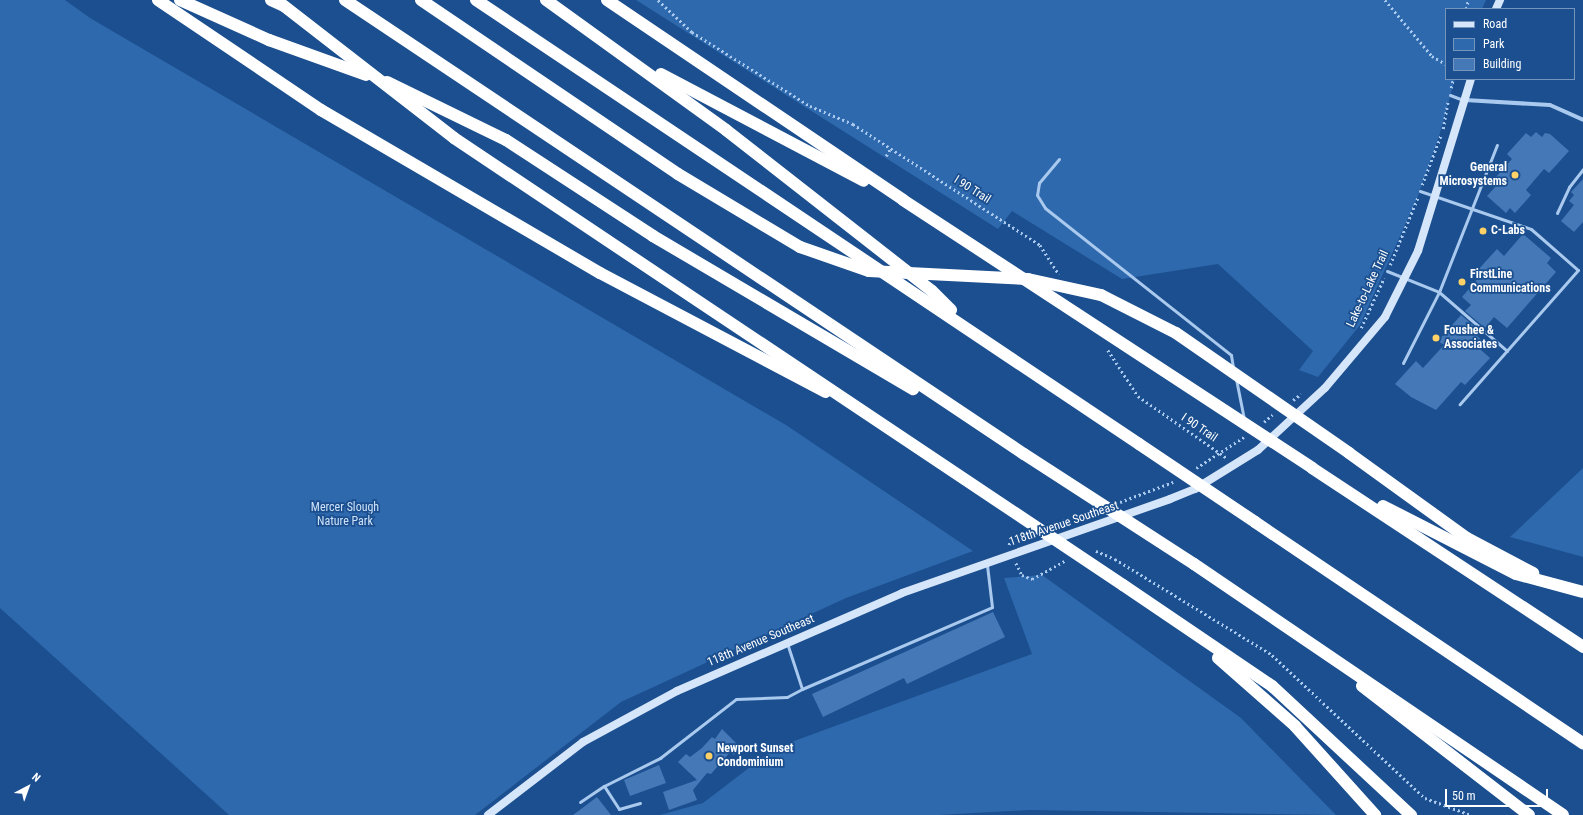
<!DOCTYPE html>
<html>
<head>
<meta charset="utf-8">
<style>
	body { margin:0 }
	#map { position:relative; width:1583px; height:815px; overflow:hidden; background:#1b4f8f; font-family:"Roboto Condensed",sans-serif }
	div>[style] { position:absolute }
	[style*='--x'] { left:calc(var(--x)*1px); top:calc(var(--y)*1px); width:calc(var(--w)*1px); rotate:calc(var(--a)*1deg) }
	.green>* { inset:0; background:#2e69ad }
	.building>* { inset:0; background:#4478b7 }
	.path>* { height:2.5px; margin-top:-1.25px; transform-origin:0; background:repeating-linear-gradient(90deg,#a9c9ee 0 2px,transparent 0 5px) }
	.lane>* { height:3px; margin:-1.5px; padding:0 1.5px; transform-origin:1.5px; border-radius:1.5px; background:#a9c9ee }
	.street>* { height:4px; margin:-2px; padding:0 2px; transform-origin:2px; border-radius:2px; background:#a9c9ee }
	.secondary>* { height:8px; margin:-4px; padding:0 4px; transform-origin:4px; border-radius:4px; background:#d6e6fa }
	.highway>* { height:12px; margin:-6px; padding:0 6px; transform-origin:6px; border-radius:6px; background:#fff }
	.highway-bridge>* { height:12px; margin:-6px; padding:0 6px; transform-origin:6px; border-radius:6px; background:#fff }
	.dots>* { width:11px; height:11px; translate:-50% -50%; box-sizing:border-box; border:2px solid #1b4f8f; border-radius:50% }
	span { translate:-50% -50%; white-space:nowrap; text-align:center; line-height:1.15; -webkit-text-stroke:3.5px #1b4f8f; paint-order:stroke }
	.poi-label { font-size:12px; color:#fff; font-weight:700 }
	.right { translate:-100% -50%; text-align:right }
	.left { translate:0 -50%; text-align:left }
	.street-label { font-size:12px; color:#fff }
	.park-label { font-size:12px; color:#cfe3fa }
	.legend { position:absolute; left:1445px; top:8px; width:130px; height:72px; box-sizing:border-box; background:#1b4f8f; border:1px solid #7695bc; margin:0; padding:5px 7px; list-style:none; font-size:12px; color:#fff }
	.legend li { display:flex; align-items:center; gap:8px; height:20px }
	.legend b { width:20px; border:1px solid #7695bc }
	.north { position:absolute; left:8px; top:767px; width:40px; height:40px; -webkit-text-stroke:3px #1b4f8f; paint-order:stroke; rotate:41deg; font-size:11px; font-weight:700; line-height:16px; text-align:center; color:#fff }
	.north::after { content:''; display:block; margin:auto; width:14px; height:18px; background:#fff; clip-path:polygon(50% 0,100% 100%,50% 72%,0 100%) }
	.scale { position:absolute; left:1445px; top:789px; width:103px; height:18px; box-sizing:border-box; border:2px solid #fff; border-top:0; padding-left:5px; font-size:12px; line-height:14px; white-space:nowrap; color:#fff; -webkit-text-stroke:3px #1b4f8f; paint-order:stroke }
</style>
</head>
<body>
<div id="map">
	<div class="green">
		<div style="clip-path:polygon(0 0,65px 0,90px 18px,786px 425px,973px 551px,846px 598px,621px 702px,475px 815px,229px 815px,0 608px)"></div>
		<div style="clip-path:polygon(636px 0,1486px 0,1482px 9px,1446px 9px,1446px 79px,1455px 79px,1440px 133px,1418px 196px,1360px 325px,1318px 377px,1299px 370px,1313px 351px,1218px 264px,1122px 279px,1012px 211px,998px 229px)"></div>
		<div style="clip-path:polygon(1583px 468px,1583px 557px,1510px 537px)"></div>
		<div style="clip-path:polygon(1042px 575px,1241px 718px,1336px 815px,1029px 810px,939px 815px,660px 815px,703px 803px,775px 748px,1032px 654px,1004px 578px)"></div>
	</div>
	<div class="building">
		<div style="clip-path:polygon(1536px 132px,1542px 137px,1545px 133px,1550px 134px,1569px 151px,1549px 173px,1544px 169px,1526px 190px,1531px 195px,1515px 213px,1510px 208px,1506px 213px,1487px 196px,1497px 185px,1496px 177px,1512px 159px,1507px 154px,1526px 133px,1531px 137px)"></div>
		<div style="clip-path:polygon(1583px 179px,1583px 222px,1574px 232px,1561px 221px,1574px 205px,1569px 201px,1574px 195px,1571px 192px)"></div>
		<div style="clip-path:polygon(1523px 234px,1551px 258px,1547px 263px,1556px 272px,1507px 328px,1494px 317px,1485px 328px,1465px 311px,1471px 305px,1462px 297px,1481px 275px,1477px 271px,1497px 249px,1504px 256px)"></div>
		<div style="clip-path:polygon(1461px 315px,1481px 332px,1477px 336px,1486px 344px,1481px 350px,1490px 358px,1465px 385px,1461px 382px,1436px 410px,1411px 397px,1395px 384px,1416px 361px,1423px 368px,1444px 345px,1438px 341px)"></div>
		<div style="clip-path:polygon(993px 612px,1005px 637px,907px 684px,904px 678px,823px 717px,812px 694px)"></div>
		<div style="clip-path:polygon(722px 729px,740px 747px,734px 755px,730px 752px,711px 774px,707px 773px,693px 790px,697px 800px,669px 810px,663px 792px,697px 780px,678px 762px,686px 754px,690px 757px,702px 748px,712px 737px,715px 739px)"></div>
		<div style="clip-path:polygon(659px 765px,666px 783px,630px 796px,624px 780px)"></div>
		<div style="clip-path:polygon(597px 797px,611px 815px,573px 815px)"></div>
	</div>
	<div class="path">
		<div style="--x:658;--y:0;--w:47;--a:43.3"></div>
		<div style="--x:692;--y:32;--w:139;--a:32.1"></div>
		<div style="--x:810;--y:106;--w:47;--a:22.7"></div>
		<div style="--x:853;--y:124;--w:223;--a:32.9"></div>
		<div style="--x:1040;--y:245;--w:35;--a:57"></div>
		<div style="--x:1385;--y:0;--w:73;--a:50"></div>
		<div style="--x:1432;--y:56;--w:16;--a:30"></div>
		<div style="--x:1466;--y:9;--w:9;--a:-77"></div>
		<div style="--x:1451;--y:88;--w:9;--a:-77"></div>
		<div style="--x:1443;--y:129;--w:27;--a:-80"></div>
		<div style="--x:886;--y:156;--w:8;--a:-60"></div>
		<div style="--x:1422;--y:185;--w:53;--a:-69.2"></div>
		<div style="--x:1390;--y:265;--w:74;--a:-67.6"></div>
		<div style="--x:1361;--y:328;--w:55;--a:-65.3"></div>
		<div style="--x:1108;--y:350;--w:55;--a:56.9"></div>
		<div style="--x:1138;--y:396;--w:108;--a:34.9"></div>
		<div style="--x:1293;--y:400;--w:10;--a:-37"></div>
		<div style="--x:1264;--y:422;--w:11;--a:-41"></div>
		<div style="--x:1196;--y:468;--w:57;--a:-32.9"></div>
		<div style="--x:1120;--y:502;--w:57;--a:-20.7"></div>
		<div style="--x:1053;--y:524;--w:40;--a:-18"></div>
		<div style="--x:1009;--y:545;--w:5;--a:-79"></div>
		<div style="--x:1010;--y:540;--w:15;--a:-23"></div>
		<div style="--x:1096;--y:551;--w:21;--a:23"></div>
		<div style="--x:1115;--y:559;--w:184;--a:31.4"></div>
		<div style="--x:1272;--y:655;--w:209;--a:43.1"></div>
		<div style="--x:1425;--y:798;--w:49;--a:20.3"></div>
		<div style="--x:1016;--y:563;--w:13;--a:63"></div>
		<div style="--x:1022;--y:575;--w:11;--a:22"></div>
		<div style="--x:1032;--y:579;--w:38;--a:-29"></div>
	</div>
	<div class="lane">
		<div style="--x:1450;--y:95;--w:14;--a:21"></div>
		<div style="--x:1059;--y:159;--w:31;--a:130"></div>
		<div style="--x:1039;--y:183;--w:12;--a:99"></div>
		<div style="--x:1037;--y:195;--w:15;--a:58"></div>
		<div style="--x:1045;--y:208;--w:237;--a:38.3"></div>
		<div style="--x:1231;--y:355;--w:13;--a:81"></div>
		<div style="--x:1420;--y:191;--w:117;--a:18.9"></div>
		<div style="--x:1531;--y:229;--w:62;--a:41.1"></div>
		<div style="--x:1578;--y:270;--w:179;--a:131.4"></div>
		<div style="--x:1557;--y:213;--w:29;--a:-65"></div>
		<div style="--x:1569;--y:187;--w:23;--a:-52"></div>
		<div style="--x:1387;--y:271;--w:56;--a:22"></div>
		<div style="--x:1439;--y:292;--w:90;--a:40.9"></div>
		<div style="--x:1403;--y:363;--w:80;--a:-63.1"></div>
		<div style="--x:1439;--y:292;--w:158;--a:-68.5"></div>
		<div style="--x:1236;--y:379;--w:41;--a:78.7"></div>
		<div style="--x:787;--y:643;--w:48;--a:71.9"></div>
		<div style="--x:802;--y:689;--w:207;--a:-23.3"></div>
		<div style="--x:992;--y:607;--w:42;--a:-96.8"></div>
		<div style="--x:580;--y:802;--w:29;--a:-34"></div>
		<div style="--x:640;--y:803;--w:22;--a:164"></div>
		<div style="--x:619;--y:809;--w:27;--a:-123"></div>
		<div style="--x:604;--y:786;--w:63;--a:-26.6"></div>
		<div style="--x:660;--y:758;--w:96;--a:-37.8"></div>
		<div style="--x:736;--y:699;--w:51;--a:-2.2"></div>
		<div style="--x:787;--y:697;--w:17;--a:-28"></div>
	</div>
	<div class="street">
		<div style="--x:1465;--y:100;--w:85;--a:3.4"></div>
		<div style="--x:1550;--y:105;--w:36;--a:24"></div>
	</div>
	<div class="secondary">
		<div style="--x:1496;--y:9;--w:10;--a:-66"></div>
		<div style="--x:488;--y:815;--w:120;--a:-37.5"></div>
		<div style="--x:583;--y:742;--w:107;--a:-28.5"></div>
		<div style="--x:677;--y:691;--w:245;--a:-23.5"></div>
		<div style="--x:902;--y:593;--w:284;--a:-19.3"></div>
		<div style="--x:1170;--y:499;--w:27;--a:-22"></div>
		<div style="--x:1195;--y:489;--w:74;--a:-31.8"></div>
		<div style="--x:1258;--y:450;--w:91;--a:-42.8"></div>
		<div style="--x:1325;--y:388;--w:93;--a:-49.8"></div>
		<div style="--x:1385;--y:317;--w:74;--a:-63.4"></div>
		<div style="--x:1418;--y:251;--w:180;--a:-72.9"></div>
	</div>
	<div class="highway">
		<div style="--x:158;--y:0;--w:197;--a:34"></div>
		<div style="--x:321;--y:110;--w:323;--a:30.3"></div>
		<div style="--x:600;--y:273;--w:255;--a:27.8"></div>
		<div style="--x:271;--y:0;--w:14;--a:25"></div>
		<div style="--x:345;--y:0;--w:817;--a:33.77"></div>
		<div style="--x:476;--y:0;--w:798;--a:33.81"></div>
		<div style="--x:546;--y:0;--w:222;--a:35.8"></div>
		<div style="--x:726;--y:130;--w:261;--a:38"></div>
		<div style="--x:932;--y:291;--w:27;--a:45"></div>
		<div style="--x:607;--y:0;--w:357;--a:34"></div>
		<div style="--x:661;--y:74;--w:229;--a:27.8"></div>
		<div style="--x:506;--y:140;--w:176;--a:33.1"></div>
		<div style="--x:653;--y:236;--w:302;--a:30.5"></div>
		<div style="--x:1349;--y:453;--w:145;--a:35.8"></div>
		<div style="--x:1467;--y:538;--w:75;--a:27.9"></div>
		<div style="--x:1312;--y:468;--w:325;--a:33.4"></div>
		<div style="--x:1383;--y:506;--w:149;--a:27.1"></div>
		<div style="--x:1516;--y:574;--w:69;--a:15"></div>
		<div style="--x:1255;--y:522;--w:396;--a:34"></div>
		<div style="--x:1194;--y:564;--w:446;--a:34.2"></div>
		<div style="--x:1123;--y:585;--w:180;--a:34.1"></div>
		<div style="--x:1272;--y:686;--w:190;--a:42.9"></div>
		<div style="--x:1218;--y:658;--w:103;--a:41.4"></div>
		<div style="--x:1295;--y:726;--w:120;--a:48"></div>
		<div style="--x:1362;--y:686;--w:211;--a:37.7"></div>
	</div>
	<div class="highway-bridge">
		<div style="--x:180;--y:0;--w:98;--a:24.2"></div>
		<div style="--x:269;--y:40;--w:103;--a:19.8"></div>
		<div style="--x:421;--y:0;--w:310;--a:34.1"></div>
		<div style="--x:678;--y:174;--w:142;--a:30.9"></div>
		<div style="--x:800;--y:247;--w:73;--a:19.2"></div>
		<div style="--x:869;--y:271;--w:159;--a:2.9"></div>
		<div style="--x:1028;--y:279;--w:75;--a:12.4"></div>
		<div style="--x:1101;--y:295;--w:84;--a:26.9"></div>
		<div style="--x:1176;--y:333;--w:211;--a:34.7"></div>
		<div style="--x:284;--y:6;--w:215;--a:37.8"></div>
		<div style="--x:454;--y:138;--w:805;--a:33.75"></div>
		<div style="--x:387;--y:82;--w:132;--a:26"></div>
		<div style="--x:903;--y:200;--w:489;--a:33.2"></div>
		<div style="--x:1139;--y:444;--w:140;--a:33.9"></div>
		<div style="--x:1024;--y:454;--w:202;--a:32.9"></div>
	</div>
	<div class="dots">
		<div style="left:1515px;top:175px;background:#ffd166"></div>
		<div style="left:1483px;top:231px;background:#ffd166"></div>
		<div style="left:1462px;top:282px;background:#ffd166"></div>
		<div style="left:1436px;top:338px;background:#ffd166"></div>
		<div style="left:709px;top:756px;background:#ffd166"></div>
	</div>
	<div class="poi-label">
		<span class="right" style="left:1507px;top:175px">General<br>Microsystems</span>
		<span class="left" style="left:1491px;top:231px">C-Labs</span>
		<span class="left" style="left:1470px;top:282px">FirstLine<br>Communications</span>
		<span class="left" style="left:1444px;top:338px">Foushee &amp;<br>Associates</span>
		<span class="left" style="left:717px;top:756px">Newport Sunset<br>Condominium</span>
	</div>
	<div class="street-label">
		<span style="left:972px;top:190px;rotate:32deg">I 90 Trail</span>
		<span style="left:1368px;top:289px;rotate:-65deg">Lake-to-Lake Trail</span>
		<span style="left:1199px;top:428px;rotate:34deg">I 90 Trail</span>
		<span style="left:1064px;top:524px;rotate:-19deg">118th Avenue Southeast</span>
		<span style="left:761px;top:641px;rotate:-23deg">118th Avenue Southeast</span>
	</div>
	<div class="park-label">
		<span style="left:345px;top:515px">Mercer Slough<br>Nature Park</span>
	</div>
	<ul class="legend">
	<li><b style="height:5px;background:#d6e6fa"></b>Road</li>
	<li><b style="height:11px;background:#2e69ad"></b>Park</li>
	<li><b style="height:11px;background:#4478b7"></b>Building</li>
	</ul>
	<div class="north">N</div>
	<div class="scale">50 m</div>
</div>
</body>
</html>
